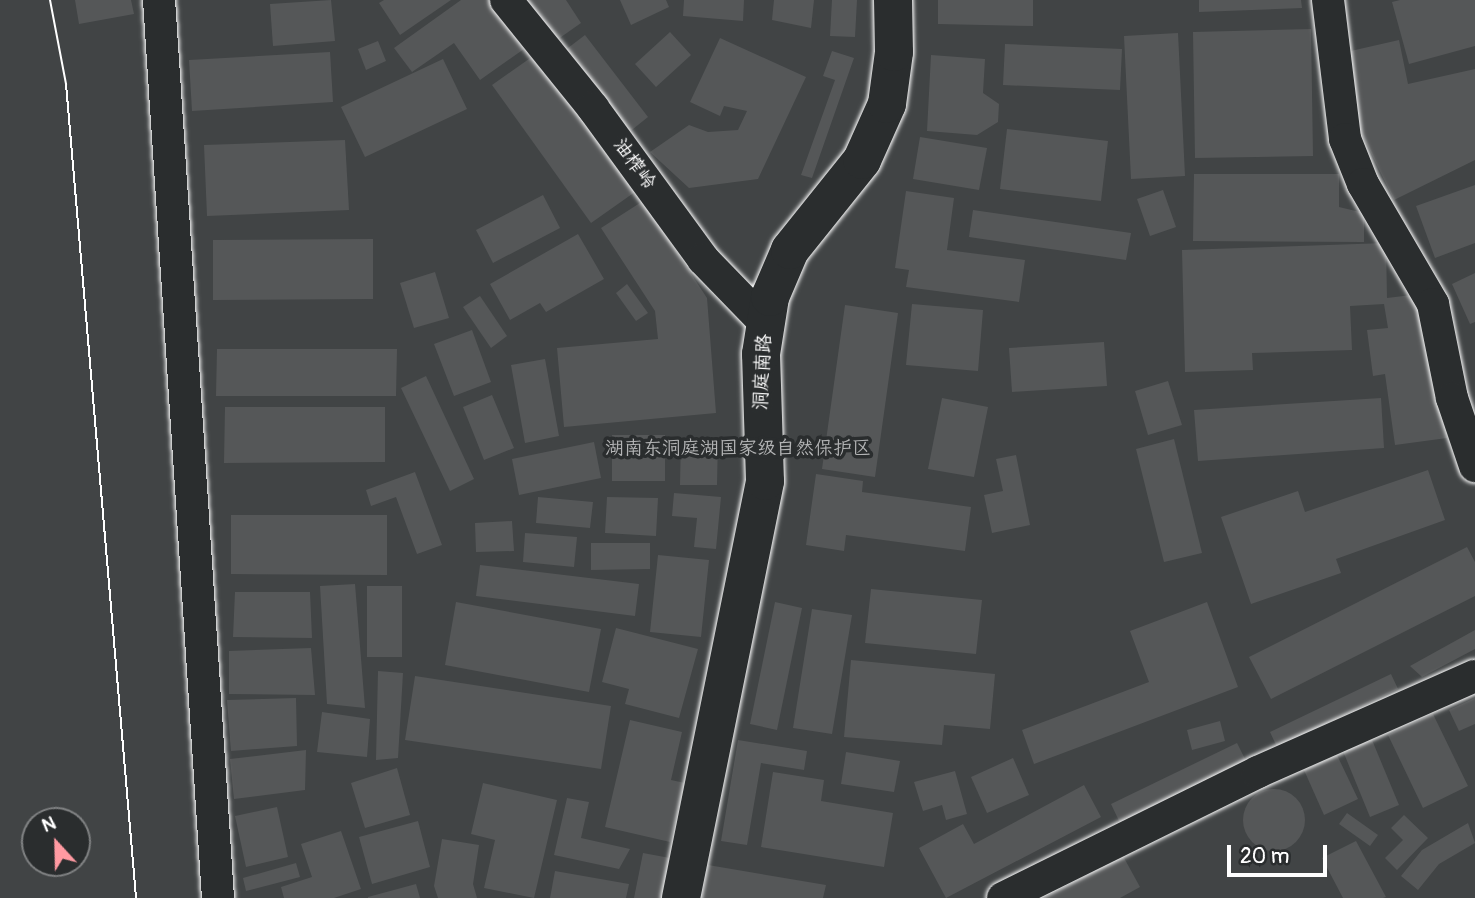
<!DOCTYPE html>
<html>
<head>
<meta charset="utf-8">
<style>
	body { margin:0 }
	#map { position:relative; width:1475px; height:898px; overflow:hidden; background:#2a2d2e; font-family:Pangolin,"LXGW WenKai TC",sans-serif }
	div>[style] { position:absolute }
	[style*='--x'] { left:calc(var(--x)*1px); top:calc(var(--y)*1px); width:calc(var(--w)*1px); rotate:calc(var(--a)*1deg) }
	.green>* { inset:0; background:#414445 }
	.building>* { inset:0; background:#555758 }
	.round { border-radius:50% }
	.roads { filter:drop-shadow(0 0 2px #fff) drop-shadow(0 0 2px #fff) }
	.street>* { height:32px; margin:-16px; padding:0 16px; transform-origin:16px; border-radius:16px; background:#2a2d2e }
	.secondary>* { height:38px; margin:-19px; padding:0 19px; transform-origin:19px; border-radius:19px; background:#2a2d2e }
	.tram>* { height:2px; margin:-1px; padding:0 1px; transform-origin:1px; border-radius:1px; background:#fff }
	span { translate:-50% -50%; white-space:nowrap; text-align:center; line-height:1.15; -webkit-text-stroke:7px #2a2d2e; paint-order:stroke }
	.street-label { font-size:19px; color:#fff }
	.park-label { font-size:19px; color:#b3b4b5 }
	.north { position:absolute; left:21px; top:807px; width:70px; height:70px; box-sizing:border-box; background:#2a2d2e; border:2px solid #7f8182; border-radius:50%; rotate:338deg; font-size:19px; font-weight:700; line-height:28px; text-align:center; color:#fff }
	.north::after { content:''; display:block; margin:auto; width:24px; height:32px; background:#ff9aa2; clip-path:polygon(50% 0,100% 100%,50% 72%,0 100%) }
	.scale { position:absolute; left:1227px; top:845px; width:100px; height:32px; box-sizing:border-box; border:4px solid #fff; border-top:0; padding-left:9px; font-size:21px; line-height:24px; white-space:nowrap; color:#fff; -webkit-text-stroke:5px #2a2d2e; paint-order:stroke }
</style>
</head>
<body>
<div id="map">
	<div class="green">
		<div style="clip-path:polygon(evenodd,0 0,1475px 0,1475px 898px,0 898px,0 0,35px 821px,77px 821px,77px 863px,35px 863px,35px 821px)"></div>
	</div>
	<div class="building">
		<div style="clip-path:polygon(75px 0,131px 0,134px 14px,79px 24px)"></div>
		<div style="clip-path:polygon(331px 0,335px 41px,273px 46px,270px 4px)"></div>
		<div style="clip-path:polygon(384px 0,451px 0,400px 35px,379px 3px)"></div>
		<div style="clip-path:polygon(461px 0,489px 0,524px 49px,480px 80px,454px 43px,412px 72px,394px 48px)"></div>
		<div style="clip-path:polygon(525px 0,566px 0,581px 23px,554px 42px)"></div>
		<div style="clip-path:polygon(620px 0,666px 0,669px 7px,631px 25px)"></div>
		<div style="clip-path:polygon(684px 0,744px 0,743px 21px,683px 16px)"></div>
		<div style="clip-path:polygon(774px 0,814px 0,811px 28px,772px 20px)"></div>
		<div style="clip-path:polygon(832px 0,857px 0,855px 37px,830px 36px)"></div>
		<div style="clip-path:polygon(938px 0,1033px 0,1033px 26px,938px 24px)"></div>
		<div style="clip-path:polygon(1199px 0,1301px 0,1302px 8px,1199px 12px)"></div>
		<div style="clip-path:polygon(1400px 0,1475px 0,1475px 46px,1409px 64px,1392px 2px)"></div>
		<div style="clip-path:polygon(1311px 29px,1313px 156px,1195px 158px,1193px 32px)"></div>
		<div style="clip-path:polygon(670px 32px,691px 55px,656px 87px,635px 64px)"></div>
		<div style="clip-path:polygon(1178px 33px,1185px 176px,1131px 179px,1124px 36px)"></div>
		<div style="clip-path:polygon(585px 35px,648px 117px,628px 133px,564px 51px)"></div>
		<div style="clip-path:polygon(720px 38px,806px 77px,758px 179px,689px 188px,650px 152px,689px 125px,708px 132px,738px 130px,747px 111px,724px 106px,720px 116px,690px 102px)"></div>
		<div style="clip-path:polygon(1399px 40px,1408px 84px,1475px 69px,1475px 160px,1394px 200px,1359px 128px,1342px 53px)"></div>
		<div style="clip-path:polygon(378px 41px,386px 61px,366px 70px,358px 49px)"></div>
		<div style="clip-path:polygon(1005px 44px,1122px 49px,1120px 90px,1003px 85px)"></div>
		<div style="clip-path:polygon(832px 51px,854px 58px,812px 178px,801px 175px,835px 80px,823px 76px)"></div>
		<div style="clip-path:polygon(330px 52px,333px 102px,192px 111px,189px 60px)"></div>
		<div style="clip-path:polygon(536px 54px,635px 192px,591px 223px,492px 85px)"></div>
		<div style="clip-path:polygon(931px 55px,985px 59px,983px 93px,999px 104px,998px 122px,977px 135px,927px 131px)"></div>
		<div style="clip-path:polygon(443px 59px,467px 109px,365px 157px,341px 107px)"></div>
		<div style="clip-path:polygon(1007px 129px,1108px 141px,1101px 201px,1000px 189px)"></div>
		<div style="clip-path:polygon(920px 137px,987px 148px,979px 190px,913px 179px)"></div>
		<div style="clip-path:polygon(345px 140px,349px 210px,207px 216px,204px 145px)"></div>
		<div style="clip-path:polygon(1194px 174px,1339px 174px,1339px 207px,1364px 213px,1364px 242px,1193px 241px)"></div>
		<div style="clip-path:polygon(1475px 185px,1475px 243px,1435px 258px,1416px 206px)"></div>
		<div style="clip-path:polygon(1163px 190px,1176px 227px,1150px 236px,1137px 199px)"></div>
		<div style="clip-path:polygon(906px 191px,954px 198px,947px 250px,1025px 260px,1019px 302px,906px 287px,909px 270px,895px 268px)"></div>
		<div style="clip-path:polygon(543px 195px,560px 228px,493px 263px,476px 230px)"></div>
		<div style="clip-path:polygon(643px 201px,707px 298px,716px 413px,564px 427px,557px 348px,658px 339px,655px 311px,601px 228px)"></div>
		<div style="clip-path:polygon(973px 210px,1131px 233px,1126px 260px,969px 237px)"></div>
		<div style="clip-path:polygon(578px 234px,604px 279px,546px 312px,540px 303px,510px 320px,490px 284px)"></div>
		<div style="clip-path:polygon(373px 239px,373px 299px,213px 300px,213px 240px)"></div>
		<div style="clip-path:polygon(1386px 243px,1387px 298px,1428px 293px,1447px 438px,1395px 445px,1385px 374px,1373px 376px,1367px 330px,1388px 328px,1384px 304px,1350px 306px,1352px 350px,1252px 353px,1253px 370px,1185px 372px,1182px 250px)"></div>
		<div style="clip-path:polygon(435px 272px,449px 318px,414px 328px,400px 283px)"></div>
		<div style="clip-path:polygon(1475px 273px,1475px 322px,1470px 324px,1452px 284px)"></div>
		<div style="clip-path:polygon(627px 284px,648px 313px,636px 321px,616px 293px)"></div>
		<div style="clip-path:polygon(480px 296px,507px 336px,491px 348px,463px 307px)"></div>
		<div style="clip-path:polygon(912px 304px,983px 310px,978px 371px,906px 365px)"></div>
		<div style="clip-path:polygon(845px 305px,898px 313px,875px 477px,822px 469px)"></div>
		<div style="clip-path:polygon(472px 330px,491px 382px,454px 396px,434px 344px)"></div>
		<div style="clip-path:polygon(1104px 342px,1107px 386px,1012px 392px,1009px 348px)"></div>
		<div style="clip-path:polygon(217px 349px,397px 349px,396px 396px,216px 396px)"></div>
		<div style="clip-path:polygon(545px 359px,559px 436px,525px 443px,511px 365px)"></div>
		<div style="clip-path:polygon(426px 376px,474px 479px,450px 491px,401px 388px)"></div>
		<div style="clip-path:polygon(1168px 381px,1182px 425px,1148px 435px,1135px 391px)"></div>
		<div style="clip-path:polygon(492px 395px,514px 448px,484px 460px,463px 407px)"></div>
		<div style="clip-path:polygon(942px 398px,988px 407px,974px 477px,928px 469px)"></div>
		<div style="clip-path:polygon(1381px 398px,1384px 448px,1198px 461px,1194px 410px)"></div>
		<div style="clip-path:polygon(225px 407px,385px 407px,385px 462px,224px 463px)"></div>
		<div style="clip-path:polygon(612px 435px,665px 435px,665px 481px,612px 481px)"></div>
		<div style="clip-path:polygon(681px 438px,718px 438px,717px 485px,680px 485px)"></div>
		<div style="clip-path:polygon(1174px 439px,1202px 553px,1164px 562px,1136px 449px)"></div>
		<div style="clip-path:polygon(594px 442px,601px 478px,519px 495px,512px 459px)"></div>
		<div style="clip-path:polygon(1016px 455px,1030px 525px,992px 533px,984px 495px,1003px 491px,996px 459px)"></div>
		<div style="clip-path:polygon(1428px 470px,1445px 520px,1336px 559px,1341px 573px,1251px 604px,1221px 517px,1298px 491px,1305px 512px)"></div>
		<div style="clip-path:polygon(415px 472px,442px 545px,417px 554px,396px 497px,371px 506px,366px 490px)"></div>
		<div style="clip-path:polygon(816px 474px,863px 481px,862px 492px,971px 507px,965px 551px,846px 535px,844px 551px,806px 545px)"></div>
		<div style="clip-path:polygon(674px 493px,721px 497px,716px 549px,694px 547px,697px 518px,672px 516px)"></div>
		<div style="clip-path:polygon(538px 497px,593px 502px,590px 528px,536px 523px)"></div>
		<div style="clip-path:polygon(607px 497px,658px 498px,656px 536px,605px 533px)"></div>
		<div style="clip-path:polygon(231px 515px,387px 515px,387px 575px,231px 574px)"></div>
		<div style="clip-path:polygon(512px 521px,514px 551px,476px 552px,475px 523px)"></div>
		<div style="clip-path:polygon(525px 533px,577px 537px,574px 567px,523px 562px)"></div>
		<div style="clip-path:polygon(591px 543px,650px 543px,650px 569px,591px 570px)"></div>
		<div style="clip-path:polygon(1467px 547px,1475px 562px,1475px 596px,1271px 699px,1249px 657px)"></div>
		<div style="clip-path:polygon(658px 555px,709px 560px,701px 637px,650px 632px)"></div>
		<div style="clip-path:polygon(480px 565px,639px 584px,635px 616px,476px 596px)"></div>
		<div style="clip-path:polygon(355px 584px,365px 708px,327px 704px,320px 586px)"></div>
		<div style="clip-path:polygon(367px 586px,402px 586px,402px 657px,367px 657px)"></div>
		<div style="clip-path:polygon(871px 589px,982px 600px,976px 654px,865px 643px)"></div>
		<div style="clip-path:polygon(235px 592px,310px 592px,312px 638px,233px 637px)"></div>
		<div style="clip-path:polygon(456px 602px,601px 629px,589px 692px,445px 665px)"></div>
		<div style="clip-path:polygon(775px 602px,802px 608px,777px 730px,750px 724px)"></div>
		<div style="clip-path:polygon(1207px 602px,1238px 687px,1034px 764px,1022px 730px,1149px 682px,1130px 631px)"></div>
		<div style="clip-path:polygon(812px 609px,852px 615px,832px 734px,793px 728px)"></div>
		<div style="clip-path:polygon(616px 628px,698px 649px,679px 718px,625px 704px,629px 689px,602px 682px)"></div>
		<div style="clip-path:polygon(1475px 630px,1475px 649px,1422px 677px,1410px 666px)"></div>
		<div style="clip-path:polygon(311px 648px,315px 695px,229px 694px,229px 651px)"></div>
		<div style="clip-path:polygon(851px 660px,995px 674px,990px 729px,944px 725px,942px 745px,844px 737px)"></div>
		<div style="clip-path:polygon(378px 671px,403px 673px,398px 758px,376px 760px)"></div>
		<div style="clip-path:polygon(1391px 674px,1398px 689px,1277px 747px,1270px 732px)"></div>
		<div style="clip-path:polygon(415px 676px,611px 706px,601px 769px,405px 740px)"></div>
		<div style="clip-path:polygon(296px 698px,297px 746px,231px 751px,227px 700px)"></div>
		<div style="clip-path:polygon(1475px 698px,1475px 724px,1459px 731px,1449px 710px)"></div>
		<div style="clip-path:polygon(322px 712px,370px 719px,367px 757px,317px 752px)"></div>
		<div style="clip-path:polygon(1433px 714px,1468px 786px,1423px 808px,1388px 735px)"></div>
		<div style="clip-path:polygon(630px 720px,682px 732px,671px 780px,685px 783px,670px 842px,605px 827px)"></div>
		<div style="clip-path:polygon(1220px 721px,1225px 741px,1192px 750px,1187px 730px)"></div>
		<div style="clip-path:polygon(738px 740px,807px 751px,804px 770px,761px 763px,747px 845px,721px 841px)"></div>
		<div style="clip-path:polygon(1372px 740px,1399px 805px,1370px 817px,1343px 751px)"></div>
		<div style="clip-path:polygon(1237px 743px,1246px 761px,1120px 823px,1111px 804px)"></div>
		<div style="clip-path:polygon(306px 750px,305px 790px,234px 799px,230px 759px)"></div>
		<div style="clip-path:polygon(846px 752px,900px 761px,894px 792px,841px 784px)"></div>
		<div style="clip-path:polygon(1337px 755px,1358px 799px,1324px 815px,1304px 770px)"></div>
		<div style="clip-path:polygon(1013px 758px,1029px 795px,987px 813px,971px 777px)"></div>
		<div style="clip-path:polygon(397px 768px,410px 815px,365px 828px,351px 783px)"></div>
		<div style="clip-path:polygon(955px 771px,967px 814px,946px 820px,942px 805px,923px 811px,914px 782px)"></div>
		<div style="clip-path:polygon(773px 772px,824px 780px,821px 801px,893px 813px,884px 867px,761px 847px)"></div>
		<div style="clip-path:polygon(483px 783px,557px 800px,534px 898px,484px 888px,495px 840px,471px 834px)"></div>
		<div style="clip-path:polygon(1084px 785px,1101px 817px,946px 898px,919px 848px,963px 824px,974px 844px)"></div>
		<div class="round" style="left:1243px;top:789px;width:62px;height:62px"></div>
		<div style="clip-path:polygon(567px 798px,589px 802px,581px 838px,630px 849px,619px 869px,554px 855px)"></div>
		<div style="clip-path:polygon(277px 807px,288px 857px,246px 867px,235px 816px)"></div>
		<div style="clip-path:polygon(1347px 813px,1378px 835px,1370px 846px,1339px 824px)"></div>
		<div style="clip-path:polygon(1404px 815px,1428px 838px,1397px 870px,1385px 858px,1403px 840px,1391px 828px)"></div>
		<div style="clip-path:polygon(418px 821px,430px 867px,372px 884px,359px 837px)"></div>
		<div style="clip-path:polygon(1468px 823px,1475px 843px,1439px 864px,1418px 890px,1401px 876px,1422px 850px)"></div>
		<div style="clip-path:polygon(341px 831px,361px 889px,334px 898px,284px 898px,281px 887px,312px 877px,301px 844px)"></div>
		<div style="clip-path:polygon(442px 839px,479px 845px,473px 884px,477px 898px,438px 898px,434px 886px)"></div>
		<div style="clip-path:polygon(1356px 841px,1386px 897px,1383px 898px,1343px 898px,1322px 858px)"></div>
		<div style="clip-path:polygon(643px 853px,670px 858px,663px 898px,634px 898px)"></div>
		<div style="clip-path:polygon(1123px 856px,1140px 887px,1120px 898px,1044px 898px)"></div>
		<div style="clip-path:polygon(296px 863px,300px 877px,246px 891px,243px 878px)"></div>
		<div style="clip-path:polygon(708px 865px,826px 885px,823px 898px,702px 898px)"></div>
		<div style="clip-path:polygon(555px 871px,629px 884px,626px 898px,550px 898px)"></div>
		<div style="clip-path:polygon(416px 884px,420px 898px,368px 898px,368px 897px)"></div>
	</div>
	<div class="roads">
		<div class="street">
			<div style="--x:159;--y:0;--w:900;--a:86.24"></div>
			<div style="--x:506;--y:0;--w:139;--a:51.1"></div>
			<div style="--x:593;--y:108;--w:187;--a:53.9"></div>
			<div style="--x:703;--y:259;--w:91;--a:45.9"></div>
			<div style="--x:1328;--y:0;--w:140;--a:83"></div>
			<div style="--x:1345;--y:139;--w:48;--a:68.2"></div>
			<div style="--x:1363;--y:184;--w:139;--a:59.7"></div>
			<div style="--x:1433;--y:304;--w:96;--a:78.6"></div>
			<div style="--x:1452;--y:398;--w:72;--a:71.3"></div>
			<div style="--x:1003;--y:898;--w:284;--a:-26.3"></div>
			<div style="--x:1258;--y:772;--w:237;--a:-23.9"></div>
		</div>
		<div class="secondary">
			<div style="--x:681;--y:898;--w:425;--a:-78.6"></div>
			<div style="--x:765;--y:481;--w:127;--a:-91.8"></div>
			<div style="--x:761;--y:354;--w:58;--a:-81"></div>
			<div style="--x:770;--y:297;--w:51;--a:-66.9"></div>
			<div style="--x:790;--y:250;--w:115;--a:-51.3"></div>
			<div style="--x:862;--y:160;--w:61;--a:-65.9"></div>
			<div style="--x:887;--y:104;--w:52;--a:-82.3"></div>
			<div style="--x:894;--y:52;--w:52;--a:-91.1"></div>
		</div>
	</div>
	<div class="tram">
		<div style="--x:50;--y:0;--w:86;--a:79.2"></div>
		<div style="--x:66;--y:84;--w:817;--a:85.08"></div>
	</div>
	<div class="street-label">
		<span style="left:634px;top:164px;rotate:54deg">油榨岭</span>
		<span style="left:763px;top:372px;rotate:-87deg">洞庭南路</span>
	</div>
	<div class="park-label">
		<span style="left:738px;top:449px">湖南东洞庭湖国家级自然保护区</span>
	</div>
	<div class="north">N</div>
	<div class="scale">20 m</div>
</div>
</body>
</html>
